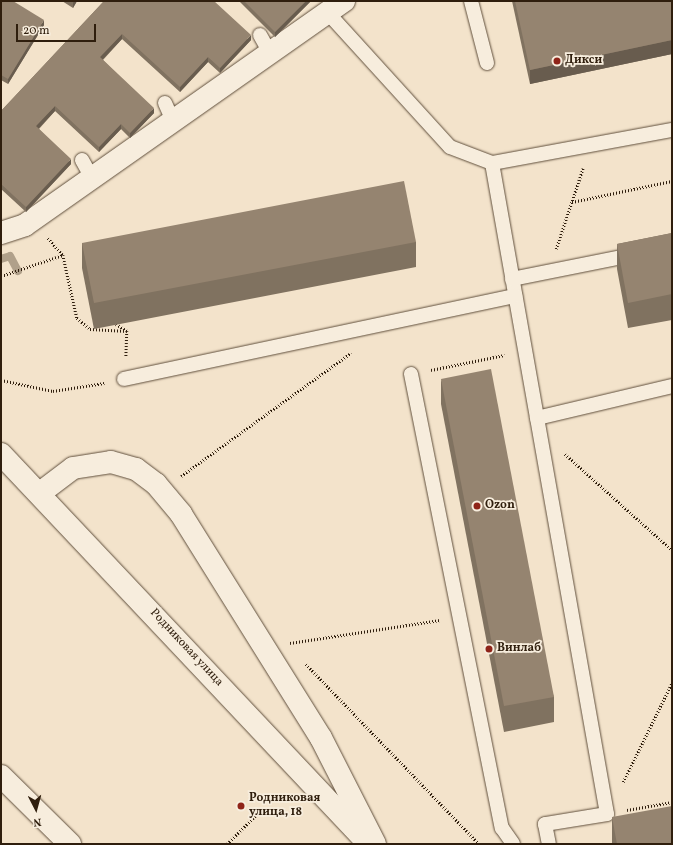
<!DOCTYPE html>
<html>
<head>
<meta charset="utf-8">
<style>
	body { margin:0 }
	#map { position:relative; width:673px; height:845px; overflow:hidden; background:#f3e3cb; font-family:Vollkorn,serif }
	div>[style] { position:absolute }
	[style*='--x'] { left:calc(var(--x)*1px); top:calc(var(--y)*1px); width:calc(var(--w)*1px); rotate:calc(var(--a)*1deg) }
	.stream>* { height:8px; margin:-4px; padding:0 4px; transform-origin:4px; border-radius:4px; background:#b0a08a }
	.path>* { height:2.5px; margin-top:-1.25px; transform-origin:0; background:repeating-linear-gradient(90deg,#2f1e0d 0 1px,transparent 0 3px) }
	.roads { filter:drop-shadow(0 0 1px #604f3c) drop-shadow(0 0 1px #604f3c) }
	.lane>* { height:14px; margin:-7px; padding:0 7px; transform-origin:7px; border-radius:7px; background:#f7eddd }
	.street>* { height:22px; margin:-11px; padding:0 11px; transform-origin:11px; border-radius:11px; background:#f7eddd }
	.secondary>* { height:22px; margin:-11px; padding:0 11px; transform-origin:11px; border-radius:11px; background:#f7eddd }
	.wall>* { inset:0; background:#807260 }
	.shaded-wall>* { inset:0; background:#685c4e }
	.building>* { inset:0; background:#958470 }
	.dots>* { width:11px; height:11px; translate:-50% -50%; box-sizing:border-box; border:2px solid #f7eddd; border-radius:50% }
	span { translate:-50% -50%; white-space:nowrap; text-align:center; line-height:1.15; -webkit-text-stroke:3.5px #f7eddd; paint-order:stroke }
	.poi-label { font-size:12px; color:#2f1e0d; font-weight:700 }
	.left { translate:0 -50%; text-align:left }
	.street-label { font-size:12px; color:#2f1e0d }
	.frame { position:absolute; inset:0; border:2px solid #2f1e0d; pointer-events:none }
	.north { position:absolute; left:16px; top:789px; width:40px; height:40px; -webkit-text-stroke:3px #f7eddd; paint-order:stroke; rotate:174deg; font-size:11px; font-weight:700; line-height:16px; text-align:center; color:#2f1e0d }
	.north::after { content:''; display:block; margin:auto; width:14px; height:18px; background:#2f1e0d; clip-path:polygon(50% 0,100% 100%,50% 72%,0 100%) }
	.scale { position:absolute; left:16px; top:24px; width:80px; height:18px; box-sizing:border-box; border:2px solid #2f1e0d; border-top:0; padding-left:5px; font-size:12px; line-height:14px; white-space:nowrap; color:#2f1e0d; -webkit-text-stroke:3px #f7eddd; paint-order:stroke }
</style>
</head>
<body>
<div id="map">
	<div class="stream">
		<div style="--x:1;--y:259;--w:9;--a:-18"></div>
		<div style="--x:10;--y:256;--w:17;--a:62"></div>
	</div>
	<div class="path">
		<div style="--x:572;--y:202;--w:102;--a:-11.9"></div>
		<div style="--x:48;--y:238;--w:23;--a:49"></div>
		<div style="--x:63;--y:255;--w:65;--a:77.5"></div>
		<div style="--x:77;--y:318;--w:17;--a:40"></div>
		<div style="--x:90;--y:329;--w:37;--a:3"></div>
		<div style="--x:556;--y:249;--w:85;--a:-71.6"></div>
		<div style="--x:1;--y:276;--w:65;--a:-18.7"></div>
		<div style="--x:116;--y:324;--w:13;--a:32"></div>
		<div style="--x:127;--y:331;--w:26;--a:92"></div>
		<div style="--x:431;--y:370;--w:75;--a:-11.6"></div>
		<div style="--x:1;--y:380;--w:53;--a:11.9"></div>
		<div style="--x:53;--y:391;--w:52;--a:-8.9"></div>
		<div style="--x:565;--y:454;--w:144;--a:41.9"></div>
		<div style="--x:181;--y:476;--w:210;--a:-35.9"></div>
		<div style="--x:290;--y:643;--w:152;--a:-8.7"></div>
		<div style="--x:306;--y:664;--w:250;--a:46.1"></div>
		<div style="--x:623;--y:782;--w:110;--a:-63.7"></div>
		<div style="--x:627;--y:810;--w:46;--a:-10.1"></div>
		<div style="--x:227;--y:844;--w:44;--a:-45"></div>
	</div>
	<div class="roads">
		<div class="lane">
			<div style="--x:471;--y:1;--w:64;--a:75.5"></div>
			<div style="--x:328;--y:13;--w:181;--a:47.7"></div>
			<div style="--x:450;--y:147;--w:45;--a:20.9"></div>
			<div style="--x:492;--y:163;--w:183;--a:-10.4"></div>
			<div style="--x:260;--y:35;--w:18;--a:61"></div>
			<div style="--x:165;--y:103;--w:20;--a:66"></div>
			<div style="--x:82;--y:160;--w:21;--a:61"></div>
			<div style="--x:492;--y:163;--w:661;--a:79.98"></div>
			<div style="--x:607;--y:814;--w:63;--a:170.8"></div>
			<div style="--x:545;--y:824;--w:20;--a:79"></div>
			<div style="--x:512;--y:279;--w:163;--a:-11.3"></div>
			<div style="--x:411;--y:374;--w:463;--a:78.7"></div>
			<div style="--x:502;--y:828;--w:19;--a:55"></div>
			<div style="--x:124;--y:379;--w:400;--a:-12"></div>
			<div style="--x:537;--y:418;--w:139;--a:-13.3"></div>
		</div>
		<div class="street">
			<div style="--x:1;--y:233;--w:25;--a:-18"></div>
			<div style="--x:25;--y:225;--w:390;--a:-35.1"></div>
		</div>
		<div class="secondary">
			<div style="--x:1;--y:454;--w:531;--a:46.68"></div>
			<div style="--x:40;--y:493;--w:41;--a:-37.1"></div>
			<div style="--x:73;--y:468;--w:38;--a:-9"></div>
			<div style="--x:111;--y:462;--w:26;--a:16"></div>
			<div style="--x:136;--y:469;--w:25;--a:37"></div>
			<div style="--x:156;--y:484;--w:39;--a:50"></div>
			<div style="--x:181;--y:514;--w:264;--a:58"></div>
			<div style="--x:321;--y:738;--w:119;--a:63"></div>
			<div style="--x:1;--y:776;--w:97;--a:44.6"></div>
		</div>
	</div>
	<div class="wall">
		<div style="clip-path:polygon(1px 1px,44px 25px,8px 84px,1px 80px)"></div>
		<div style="clip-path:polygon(62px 1px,77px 1px,73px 8px)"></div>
		<div style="clip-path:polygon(104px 1px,251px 40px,220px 73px,208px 62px,180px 92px,122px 39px,103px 60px,154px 113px,130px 138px,121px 129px,99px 152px,55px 111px,39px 129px,71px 164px,26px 212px,1px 189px,1px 111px)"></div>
		<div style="clip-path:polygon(239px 1px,311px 1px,275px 37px)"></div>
		<div style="clip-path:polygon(512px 1px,672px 1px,672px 54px,530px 84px)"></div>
		<div style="clip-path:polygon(672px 233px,672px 320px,628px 328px,617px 269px,617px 244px)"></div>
		<div style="clip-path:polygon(416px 242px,416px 267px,94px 329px,82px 268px,82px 243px)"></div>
		<div style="clip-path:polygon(441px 379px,554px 697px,554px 722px,504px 732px,441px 404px)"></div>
		<div style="clip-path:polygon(612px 817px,672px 844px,612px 844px)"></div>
	</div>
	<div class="shaded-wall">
		<div style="clip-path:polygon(74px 1px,77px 1px,73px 8px,73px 3px)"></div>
		<div style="clip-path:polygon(306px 1px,311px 1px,275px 37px,275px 32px)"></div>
		<div style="clip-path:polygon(44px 20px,44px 25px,8px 84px,8px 79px)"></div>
		<div style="clip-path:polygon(122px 34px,122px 39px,100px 62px,100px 57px)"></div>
		<div style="clip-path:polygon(251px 35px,251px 40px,220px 73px,220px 68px)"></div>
		<div style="clip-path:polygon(672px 40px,672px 54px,530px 84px,530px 70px)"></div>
		<div style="clip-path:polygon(208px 57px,208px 62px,180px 92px,180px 87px)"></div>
		<div style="clip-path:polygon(55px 106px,55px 111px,36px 131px,36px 126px)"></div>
		<div style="clip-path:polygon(154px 108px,154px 113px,130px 138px,130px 133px)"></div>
		<div style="clip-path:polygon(121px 124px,121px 129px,99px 152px,99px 147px)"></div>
		<div style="clip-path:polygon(71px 159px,71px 164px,26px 212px,26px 207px)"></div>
	</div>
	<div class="building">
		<div style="clip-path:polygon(1px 1px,13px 1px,44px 20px,8px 79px,1px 75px)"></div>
		<div style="clip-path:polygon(104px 1px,214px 1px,251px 35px,220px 68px,208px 57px,180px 87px,122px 34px,100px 57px,154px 108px,130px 133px,121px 124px,99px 147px,55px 106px,36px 126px,71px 159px,26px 207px,1px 184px,1px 111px)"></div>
		<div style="clip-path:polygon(244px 1px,306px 1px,275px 32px)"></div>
		<div style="clip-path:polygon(515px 1px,672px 1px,672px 40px,530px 70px)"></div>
		<div style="clip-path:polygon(404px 181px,416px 242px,94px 303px,82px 243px)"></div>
		<div style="clip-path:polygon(672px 233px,672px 294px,628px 303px,617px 244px)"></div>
		<div style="clip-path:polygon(491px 369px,554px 697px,504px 706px,441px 379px)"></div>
		<div style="clip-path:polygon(672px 806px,672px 844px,617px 844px,612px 817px)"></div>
	</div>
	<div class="dots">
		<div style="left:557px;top:61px;background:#8f2418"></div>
		<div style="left:477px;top:506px;background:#8f2418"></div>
		<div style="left:489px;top:649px;background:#8f2418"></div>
		<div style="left:241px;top:806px;background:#8f2418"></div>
	</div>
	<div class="poi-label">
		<span class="left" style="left:565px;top:61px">Дикси</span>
		<span class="left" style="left:485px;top:506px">Ozon</span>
		<span class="left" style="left:497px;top:649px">Винлаб</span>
		<span class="left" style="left:249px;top:806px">Родниковая<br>улица, 18</span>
	</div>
	<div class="street-label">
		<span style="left:186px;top:648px;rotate:47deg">Родниковая улица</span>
	</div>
	<div class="frame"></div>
	<div class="north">N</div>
	<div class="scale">20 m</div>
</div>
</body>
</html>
